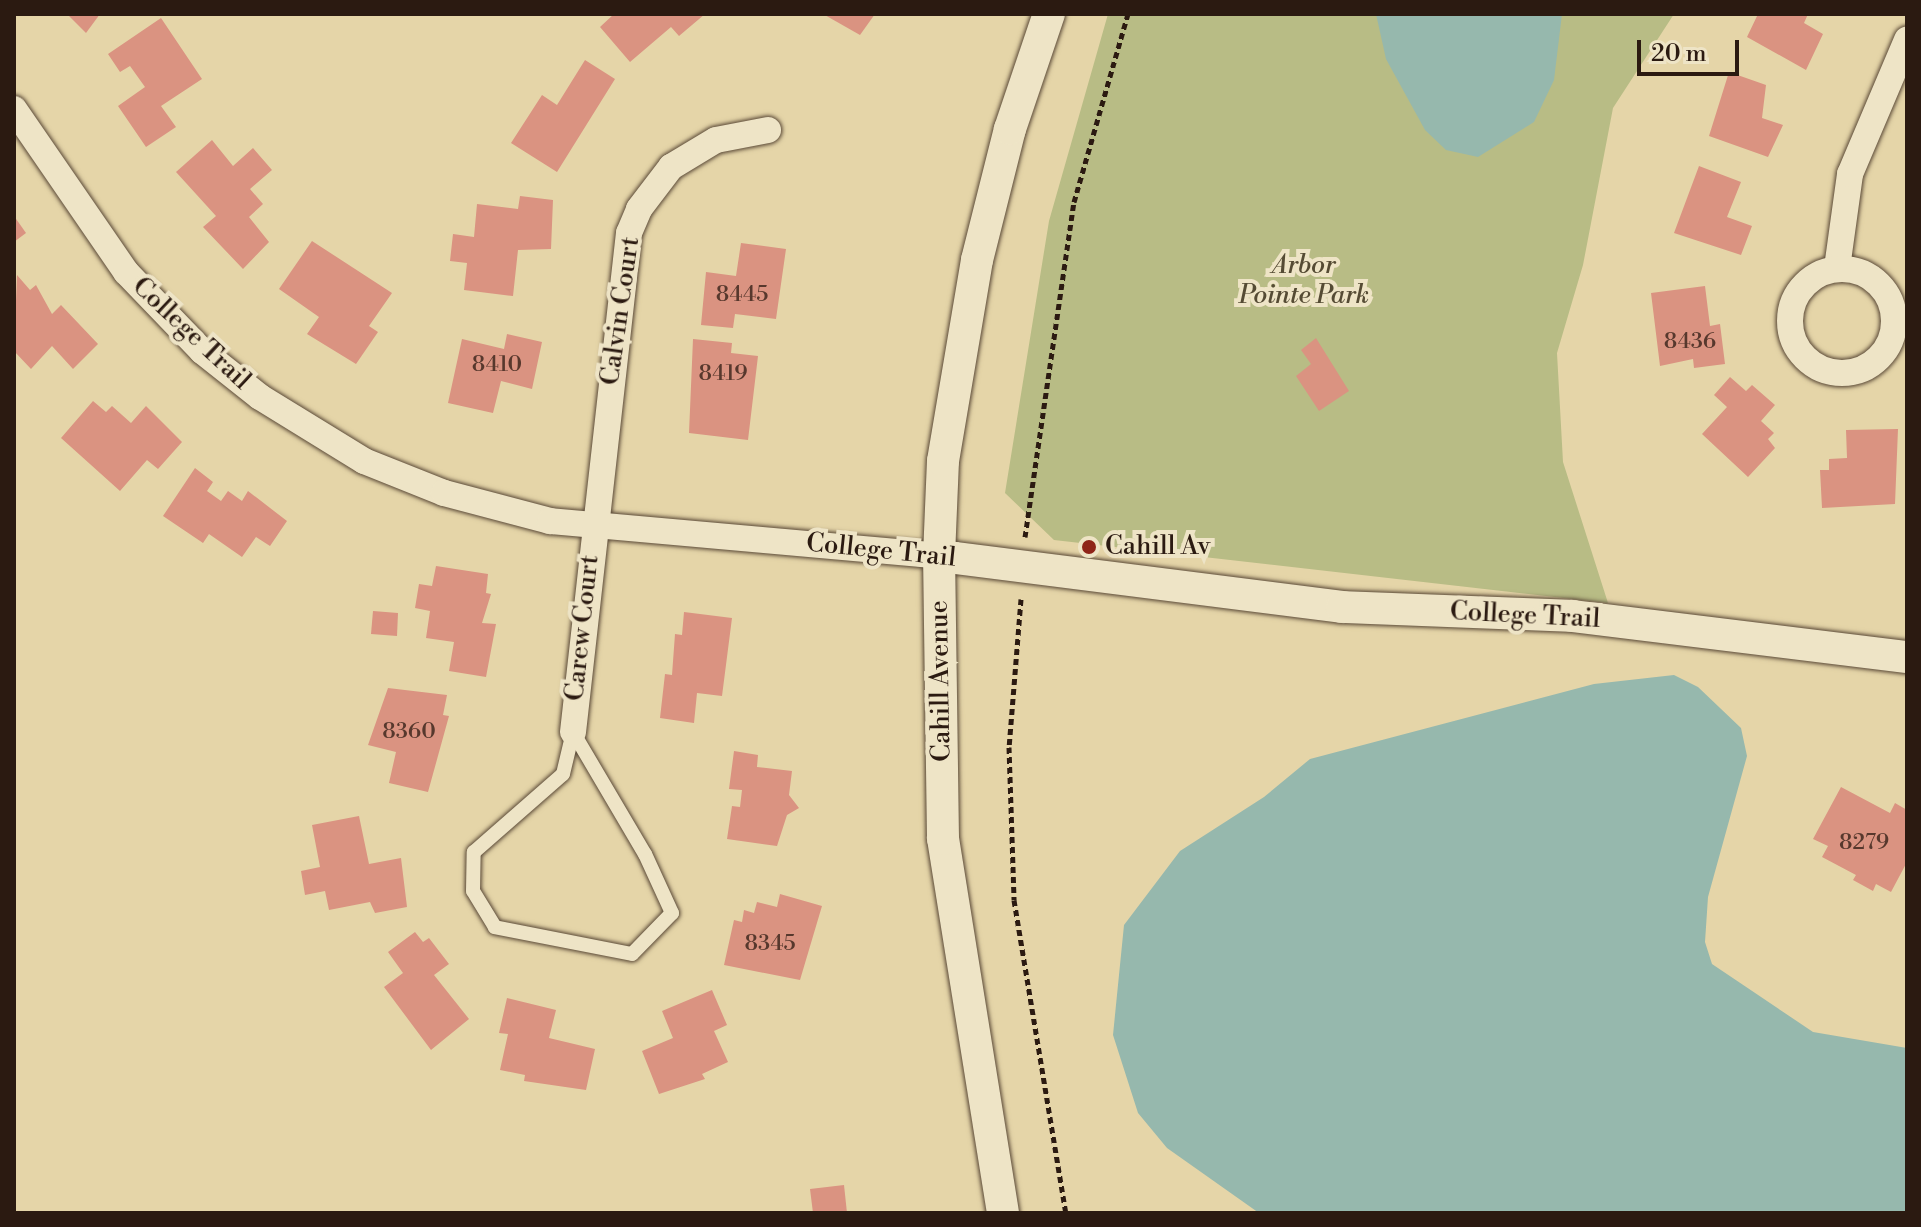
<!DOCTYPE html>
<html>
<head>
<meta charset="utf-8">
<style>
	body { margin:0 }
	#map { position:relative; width:1921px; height:1227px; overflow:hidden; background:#e5d5a8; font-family:"Libre Bodoni",serif }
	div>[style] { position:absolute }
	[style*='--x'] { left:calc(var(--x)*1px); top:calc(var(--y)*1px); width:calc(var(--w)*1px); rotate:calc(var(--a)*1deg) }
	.green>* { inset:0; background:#b8bc85 }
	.water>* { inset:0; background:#96b8ad }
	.building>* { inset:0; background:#da9381 }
	.path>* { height:5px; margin-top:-2.5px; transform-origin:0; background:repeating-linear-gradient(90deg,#2b1a11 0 6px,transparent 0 10px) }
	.roads { filter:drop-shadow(0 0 2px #5a4937) drop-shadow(0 0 2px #5a4937) }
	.service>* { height:14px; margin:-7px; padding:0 7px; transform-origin:7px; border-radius:7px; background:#eee4c6 }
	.minor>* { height:26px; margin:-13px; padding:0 13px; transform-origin:13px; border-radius:13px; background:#eee4c6 }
	.minor>.ring { margin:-13px; padding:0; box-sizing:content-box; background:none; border:26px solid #eee4c6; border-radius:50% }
	.tertiary>* { height:32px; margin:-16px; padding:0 16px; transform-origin:16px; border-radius:16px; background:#eee4c6 }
	.dots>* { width:22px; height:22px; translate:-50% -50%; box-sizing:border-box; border:4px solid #eee4c6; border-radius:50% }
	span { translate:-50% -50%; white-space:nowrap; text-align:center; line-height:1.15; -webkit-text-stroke:8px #eee4c6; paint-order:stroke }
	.number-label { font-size:22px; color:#57382d }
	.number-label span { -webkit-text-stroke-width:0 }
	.park-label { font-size:26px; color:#554b34; font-style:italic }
	.street-label { font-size:26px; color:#2b1a11 }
	.poi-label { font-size:26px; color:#2b1a11 }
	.left { translate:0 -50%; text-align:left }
	.frame { position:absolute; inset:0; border:16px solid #2b1a11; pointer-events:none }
	.scale { position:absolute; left:1637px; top:40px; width:102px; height:36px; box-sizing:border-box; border:4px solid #2b1a11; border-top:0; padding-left:10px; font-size:24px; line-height:28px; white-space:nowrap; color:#2b1a11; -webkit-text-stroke:6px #eee4c6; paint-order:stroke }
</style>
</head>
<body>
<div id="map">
	<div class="green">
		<div style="clip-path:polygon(1108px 14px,1674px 14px,1613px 108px,1583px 265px,1557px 353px,1563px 462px,1608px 603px,1054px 540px,1005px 493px,1049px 221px)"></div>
	</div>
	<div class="water">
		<div style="clip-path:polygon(1376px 14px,1562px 14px,1554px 80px,1534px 122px,1478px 157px,1446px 150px,1425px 130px,1386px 59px)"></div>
		<div style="clip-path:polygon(1674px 675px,1698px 687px,1741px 728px,1747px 756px,1708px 897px,1705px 942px,1712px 964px,1813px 1032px,1907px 1048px,1907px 1213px,1259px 1213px,1167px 1148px,1138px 1113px,1113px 1035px,1124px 925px,1180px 851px,1264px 797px,1310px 759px,1594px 684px)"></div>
	</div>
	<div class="building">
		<div style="clip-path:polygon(67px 14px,100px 14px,86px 33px)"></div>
		<div style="clip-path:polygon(614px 14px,705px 14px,679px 36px,671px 27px,630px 62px,600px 27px)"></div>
		<div style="clip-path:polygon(823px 14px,875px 14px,860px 35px)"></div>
		<div style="clip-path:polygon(1758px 14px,1808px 14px,1804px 23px,1823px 34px,1806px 70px,1747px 37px)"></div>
		<div style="clip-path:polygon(161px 18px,202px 79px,161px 106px,176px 127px,146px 147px,118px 106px,145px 87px,130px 66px,120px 72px,108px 54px)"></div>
		<div style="clip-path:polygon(585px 60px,615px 79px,557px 172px,511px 143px,542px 95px,557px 105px)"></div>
		<div style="clip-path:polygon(1729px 72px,1766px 85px,1762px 118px,1783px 125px,1768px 157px,1709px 136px)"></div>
		<div style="clip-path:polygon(212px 140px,233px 166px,253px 148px,272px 170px,250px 189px,263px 204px,249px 217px,269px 242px,243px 269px,203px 227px,216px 216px,176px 172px)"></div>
		<div style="clip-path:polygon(1699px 166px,1741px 182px,1727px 217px,1752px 226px,1741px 255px,1674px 233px)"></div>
		<div style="clip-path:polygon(520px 196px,553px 200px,551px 249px,518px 250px,513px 296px,464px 290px,467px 263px,450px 261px,453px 234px,474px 237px,477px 204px,518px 209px)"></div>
		<div style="clip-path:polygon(14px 216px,26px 233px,14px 242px)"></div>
		<div style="clip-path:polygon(312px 241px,392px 293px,369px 326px,378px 332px,356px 364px,307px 334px,319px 317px,279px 289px)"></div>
		<div style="clip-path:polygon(741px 243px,786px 249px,776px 319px,735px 314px,733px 328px,701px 325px,706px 272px,736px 276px)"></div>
		<div style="clip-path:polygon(17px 275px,30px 290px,36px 285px,52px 314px,61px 305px,98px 344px,73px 369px,52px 346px,31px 369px,14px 351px)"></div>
		<div style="clip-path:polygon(1705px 286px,1710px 326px,1720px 324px,1725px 364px,1694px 368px,1693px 359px,1660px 366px,1651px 293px)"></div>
		<div style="clip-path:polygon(507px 334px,542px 342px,532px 389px,501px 381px,493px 413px,448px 403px,462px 339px,504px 349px)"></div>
		<div style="clip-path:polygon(1316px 338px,1349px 391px,1319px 411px,1296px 376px,1311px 364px,1301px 350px)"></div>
		<div style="clip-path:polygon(693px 339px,732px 343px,731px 353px,758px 356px,748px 440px,689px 433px)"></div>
		<div style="clip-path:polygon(1730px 377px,1746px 391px,1752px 385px,1775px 405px,1761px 421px,1774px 433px,1768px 439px,1775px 448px,1748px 477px,1702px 434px,1727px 407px,1714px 395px)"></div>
		<div style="clip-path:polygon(93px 401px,106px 412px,112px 406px,131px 423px,146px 406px,182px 442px,158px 469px,147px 460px,120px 491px,61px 438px)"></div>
		<div style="clip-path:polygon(1898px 429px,1895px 504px,1822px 508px,1820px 470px,1829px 470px,1829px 459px,1847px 458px,1846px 430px)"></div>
		<div style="clip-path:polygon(195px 468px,213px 482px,207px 491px,221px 501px,228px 491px,242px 501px,248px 491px,287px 521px,270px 546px,256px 537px,242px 557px,209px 534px,203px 543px,163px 516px)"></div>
		<div style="clip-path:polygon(436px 566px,488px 574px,486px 593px,491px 594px,482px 623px,496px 624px,486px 677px,449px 671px,454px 642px,426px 638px,430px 611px,415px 608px,419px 584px,432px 586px)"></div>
		<div style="clip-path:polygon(373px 611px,398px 613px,397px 636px,371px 634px)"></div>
		<div style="clip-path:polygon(684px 612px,732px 618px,722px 696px,697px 693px,694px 723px,660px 718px,665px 674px,672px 675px,675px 634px,682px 635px)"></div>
		<div style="clip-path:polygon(388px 688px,447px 695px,443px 715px,449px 716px,428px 792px,389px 783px,396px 752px,368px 745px)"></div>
		<div style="clip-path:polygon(734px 751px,758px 755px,757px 767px,792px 771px,789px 795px,799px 808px,787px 815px,777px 846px,727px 839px,732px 806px,740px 807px,742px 790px,729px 789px)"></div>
		<div style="clip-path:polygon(1841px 787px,1890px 813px,1895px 803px,1907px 810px,1907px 862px,1891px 892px,1876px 884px,1873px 891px,1853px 880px,1856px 875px,1822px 857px,1828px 846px,1813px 839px)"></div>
		<div style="clip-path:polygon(359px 816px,369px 864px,401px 858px,407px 907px,375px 913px,370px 902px,329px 910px,325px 891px,305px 895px,301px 871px,320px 867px,312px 825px)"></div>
		<div style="clip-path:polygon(780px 894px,822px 906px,800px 980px,724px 965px,734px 920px,742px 922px,744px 910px,754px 913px,757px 902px,777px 907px)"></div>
		<div style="clip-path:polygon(415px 932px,423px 942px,429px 938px,449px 964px,434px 975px,469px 1019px,431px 1050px,384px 987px,403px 973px,388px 952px)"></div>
		<div style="clip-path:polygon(712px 990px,727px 1025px,714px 1031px,728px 1062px,702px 1074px,705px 1079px,659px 1094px,642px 1051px,673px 1038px,662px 1011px)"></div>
		<div style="clip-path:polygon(507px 998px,556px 1010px,549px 1038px,595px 1049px,586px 1090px,524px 1081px,525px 1075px,500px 1070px,508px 1034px,499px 1033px)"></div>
		<div style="clip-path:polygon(844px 1185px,847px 1213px,813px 1213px,810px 1189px)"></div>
	</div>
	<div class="path">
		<div style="--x:1025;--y:537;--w:339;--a:-81.7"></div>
		<div style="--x:1074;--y:202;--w:196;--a:-74"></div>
		<div style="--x:1021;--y:599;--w:148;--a:94.6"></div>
		<div style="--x:1009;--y:747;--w:153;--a:88.1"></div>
		<div style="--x:1014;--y:900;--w:317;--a:80.6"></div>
	</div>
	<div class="roads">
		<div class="service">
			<div style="--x:573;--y:732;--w:142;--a:59.5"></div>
			<div style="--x:645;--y:854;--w:65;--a:65.4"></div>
			<div style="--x:672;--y:913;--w:57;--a:134.3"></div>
			<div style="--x:632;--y:954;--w:140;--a:-168.9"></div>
			<div style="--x:495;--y:927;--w:42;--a:-121.4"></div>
			<div style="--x:473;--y:891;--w:39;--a:-89"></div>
			<div style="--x:474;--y:852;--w:118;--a:-41.2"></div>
			<div style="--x:563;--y:774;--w:43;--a:-76.6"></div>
		</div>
		<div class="minor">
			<div style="--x:14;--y:109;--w:198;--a:55.5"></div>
			<div style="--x:126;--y:272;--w:110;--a:46.1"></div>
			<div style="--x:202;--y:351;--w:74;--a:38.4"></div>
			<div style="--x:260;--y:397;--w:122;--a:31.6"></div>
			<div style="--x:364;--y:461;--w:86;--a:21.8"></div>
			<div style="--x:444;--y:493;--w:110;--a:14.8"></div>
			<div style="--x:550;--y:521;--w:391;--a:5.1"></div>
			<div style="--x:1837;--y:268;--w:95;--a:-82.1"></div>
			<div style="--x:1850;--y:174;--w:146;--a:-67"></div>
			<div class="ring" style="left:1790px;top:269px;width:78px;height:78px"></div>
			<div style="--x:573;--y:732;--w:502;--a:-83.6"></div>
			<div style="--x:629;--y:233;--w:26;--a:-67"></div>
			<div style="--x:639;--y:209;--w:53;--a:-52.7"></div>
			<div style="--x:671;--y:167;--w:52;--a:-31"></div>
			<div style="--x:716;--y:140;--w:53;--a:-10.9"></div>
		</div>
		<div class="tertiary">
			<div style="--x:939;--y:556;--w:406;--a:7.2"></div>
			<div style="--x:1342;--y:607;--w:231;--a:2.2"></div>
			<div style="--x:1573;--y:616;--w:337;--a:7"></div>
			<div style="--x:1003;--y:1213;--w:379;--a:-99.1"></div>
			<div style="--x:943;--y:839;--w:283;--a:-90.8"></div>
			<div style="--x:939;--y:556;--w:95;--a:-87.6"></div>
			<div style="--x:943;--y:461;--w:204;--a:-80.4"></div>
			<div style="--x:977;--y:260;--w:135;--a:-75.9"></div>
			<div style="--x:1010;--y:129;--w:121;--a:-71.3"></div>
		</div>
	</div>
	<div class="dots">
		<div style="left:1089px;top:547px;background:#8f2418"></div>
	</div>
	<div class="number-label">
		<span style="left:742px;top:295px">8445</span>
		<span style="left:1690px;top:342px">8436</span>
		<span style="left:497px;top:365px">8410</span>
		<span style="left:723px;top:374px">8419</span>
		<span style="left:409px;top:732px">8360</span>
		<span style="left:1864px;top:843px">8279</span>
		<span style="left:770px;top:944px">8345</span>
	</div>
	<div class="park-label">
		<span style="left:1304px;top:281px">Arbor<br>Pointe Park</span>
	</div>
	<div class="street-label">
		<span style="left:621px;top:311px;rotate:-82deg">Calvin Court</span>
		<span style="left:191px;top:334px;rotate:43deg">College Trail</span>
		<span style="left:881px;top:551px;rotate:6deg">College Trail</span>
		<span style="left:1525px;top:616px;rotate:3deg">College Trail</span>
		<span style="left:583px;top:628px;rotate:-84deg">Carew Court</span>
		<span style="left:941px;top:681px;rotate:-91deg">Cahill Avenue</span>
	</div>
	<div class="poi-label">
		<span class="left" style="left:1105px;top:547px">Cahill Av</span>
	</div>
	<div class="frame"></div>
	<div class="scale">20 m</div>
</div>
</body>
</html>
